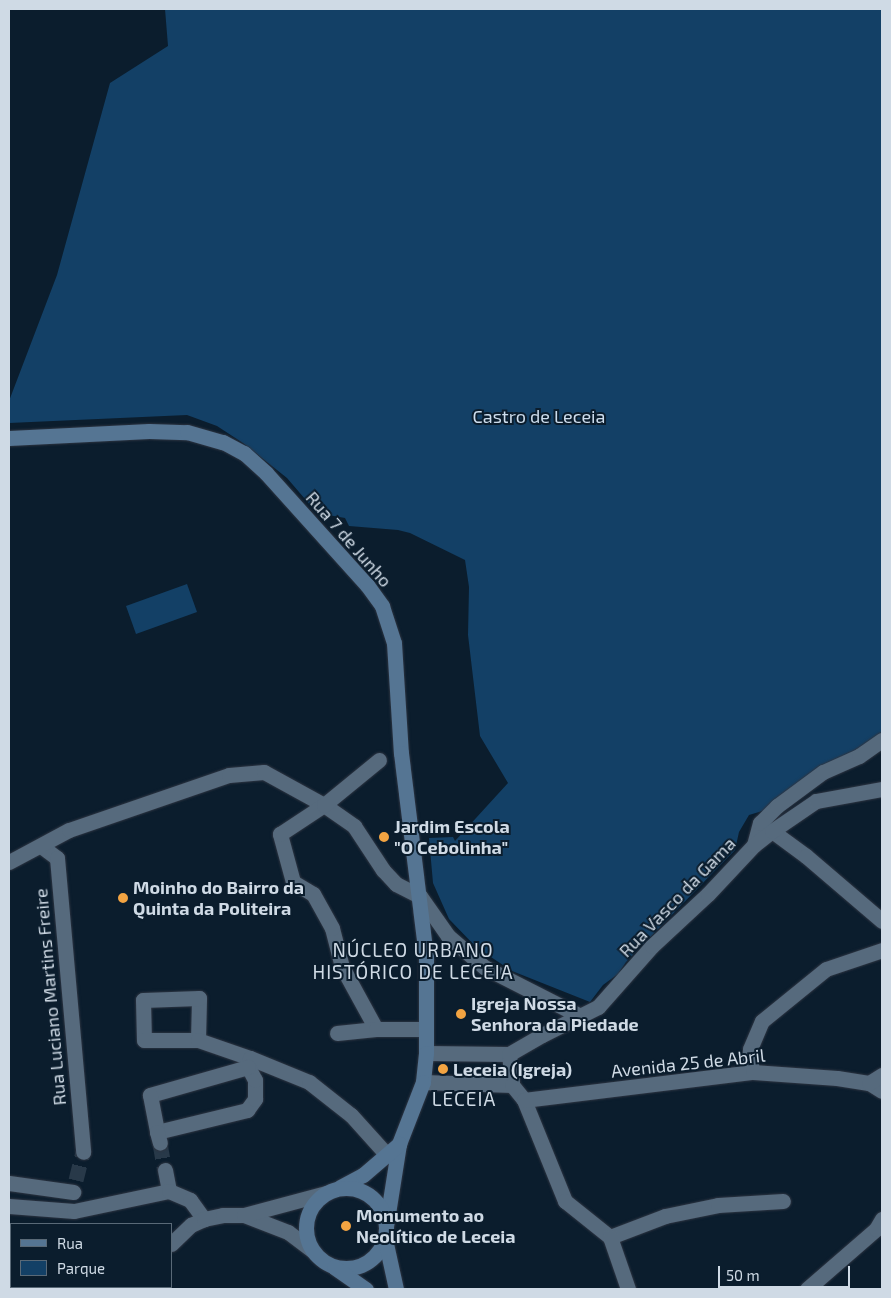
<!DOCTYPE html>
<html>
<head>
<meta charset="utf-8">
<style>
	body { margin:0 }
	#map { position:relative; width:891px; height:1298px; overflow:hidden; background:#0b1d2d; font-family:"Exo 2",sans-serif }
	div>[style] { position:absolute }
	[style*='--x'] { left:calc(var(--x)*1px); top:calc(var(--y)*1px); width:calc(var(--w)*1px); rotate:calc(var(--a)*1deg) }
	.green>* { inset:0; background:#134066 }
	.minor-tunnel>* { height:15px; margin-top:-7.5px; transform-origin:0; background:repeating-linear-gradient(90deg,#283949 0 15px,transparent 0 23px) }
	.roads { filter:drop-shadow(0 0 1px #2e3542) drop-shadow(0 0 1px #2e3542) }
	.minor>* { height:15px; margin:-7.5px; padding:0 7.5px; transform-origin:7.5px; border-radius:7.5px; background:#566a7d }
	.tertiary>* { height:15px; margin:-7.5px; padding:0 7.5px; transform-origin:7.5px; border-radius:7.5px; background:#566a7d }
	.secondary>* { height:15px; margin:-7.5px; padding:0 7.5px; transform-origin:7.5px; border-radius:7.5px; background:#557593 }
	.secondary>.ring { margin:-7.5px; padding:0; box-sizing:content-box; background:none; border:15px solid #557593; border-radius:50% }
	.dots>* { width:14px; height:14px; translate:-50% -50%; box-sizing:border-box; border:2px solid #0b1d2d; border-radius:50% }
	span { translate:-50% -50%; white-space:nowrap; text-align:center; line-height:1.15; -webkit-text-stroke:4px #0b1d2d; paint-order:stroke }
	.park-label { font-size:18px; color:#cddded }
	.street-label { font-size:18px; color:#cfdae5 }
	.poi-label { font-size:18px; color:#cfdae5; font-weight:700 }
	.left { translate:0 -50%; text-align:left }
	.neighbourhood-label { font-size:19px; color:#cfdae5; letter-spacing:1px }
	.frame { position:absolute; inset:0; border:10px solid #cfdae5; pointer-events:none }
	.legend { position:absolute; left:10px; top:1223px; width:162px; height:65px; box-sizing:border-box; background:#0b1d2d; border:1px solid #596977; margin:0; padding:6px 9px; list-style:none; font-size:15px; color:#cfdae5 }
	.legend li { display:flex; align-items:center; gap:10px; height:25px }
	.legend b { width:25px; border:1px solid #596977 }
	.scale { position:absolute; left:718px; top:1266px; width:132px; height:22px; box-sizing:border-box; border:2px solid #cfdae5; border-top:0; padding-left:6px; font-size:15px; line-height:18px; white-space:nowrap; color:#cfdae5; -webkit-text-stroke:4px #0b1d2d; paint-order:stroke }
</style>
</head>
<body>
<div id="map">
	<div class="green">
		<div style="clip-path:polygon(165px 9px,882px 9px,882px 733px,766px 810px,749px 815px,739px 832px,735px 850px,626px 962px,618px 974px,603px 985px,590px 1002px,512px 971px,476px 947px,449px 919px,433px 883px,429px 838px,453px 837px,455px 841px,508px 783px,480px 736px,468px 635px,469px 587px,465px 560px,410px 533px,398px 530px,349px 526px,345px 518px,317px 513px,287px 478px,243px 443px,217px 426px,187px 415px,9px 423px,9px 401px,57px 275px,110px 83px,168px 46px)"></div>
		<div style="clip-path:polygon(187px 584px,197px 612px,136px 634px,126px 606px)"></div>
	</div>
	<div class="minor-tunnel">
		<div style="--x:160;--y:1143;--w:27;--a:80"></div>
		<div style="--x:76;--y:1180;--w:29;--a:-76"></div>
	</div>
	<div class="roads">
		<div class="minor">
			<div style="--x:772;--y:831;--w:42;--a:36.3"></div>
			<div style="--x:806;--y:856;--w:100;--a:40.5"></div>
			<div style="--x:754;--y:845;--w:23;--a:-75"></div>
			<div style="--x:760;--y:823;--w:24;--a:-45"></div>
			<div style="--x:777;--y:806;--w:57;--a:-36.5"></div>
			<div style="--x:823;--y:772;--w:39;--a:-24"></div>
			<div style="--x:859;--y:756;--w:28;--a:-35"></div>
			<div style="--x:41;--y:846;--w:20;--a:37"></div>
			<div style="--x:57;--y:858;--w:295;--a:84.9"></div>
			<div style="--x:9;--y:862;--w:68;--a:-28.1"></div>
			<div style="--x:69;--y:830;--w:169;--a:-19"></div>
			<div style="--x:229;--y:775;--w:35;--a:-5"></div>
			<div style="--x:264;--y:772;--w:68;--a:28.8"></div>
			<div style="--x:324;--y:805;--w:37;--a:35"></div>
			<div style="--x:354;--y:826;--w:53;--a:56.6"></div>
			<div style="--x:383;--y:870;--w:19;--a:47"></div>
			<div style="--x:396;--y:884;--w:27;--a:27"></div>
			<div style="--x:420;--y:896;--w:49;--a:55"></div>
			<div style="--x:448;--y:936;--w:48;--a:40.7"></div>
			<div style="--x:484;--y:967;--w:108;--a:27"></div>
			<div style="--x:376;--y:1029;--w:71;--a:-118.7"></div>
			<div style="--x:342;--y:967;--w:40;--a:-104.4"></div>
			<div style="--x:332;--y:928;--w:39;--a:-119"></div>
			<div style="--x:313;--y:894;--w:23;--a:-149"></div>
			<div style="--x:293;--y:882;--w:50;--a:-105.2"></div>
			<div style="--x:280;--y:834;--w:53;--a:-33.4"></div>
			<div style="--x:324;--y:805;--w:71;--a:-39.3"></div>
			<div style="--x:337;--y:1033;--w:39;--a:-6"></div>
			<div style="--x:376;--y:1029;--w:50;--a:0"></div>
			<div style="--x:198;--y:1040;--w:42;--a:-88.6"></div>
			<div style="--x:199;--y:998;--w:56;--a:178"></div>
			<div style="--x:143;--y:1000;--w:40;--a:88.6"></div>
			<div style="--x:144;--y:1040;--w:54;--a:0"></div>
			<div style="--x:198;--y:1040;--w:55;--a:19.1"></div>
			<div style="--x:250;--y:1058;--w:9;--a:103"></div>
			<div style="--x:426;--y:1053;--w:83;--a:0.7"></div>
			<div style="--x:509;--y:1054;--w:31;--a:84"></div>
			<div style="--x:509;--y:1054;--w:38;--a:-30"></div>
			<div style="--x:542;--y:1035;--w:63;--a:-26.6"></div>
			<div style="--x:598;--y:1007;--w:81;--a:-48.5"></div>
			<div style="--x:652;--y:946;--w:76;--a:-42.9"></div>
			<div style="--x:708;--y:894;--w:67;--a:-46.8"></div>
			<div style="--x:754;--y:845;--w:23;--a:-38"></div>
			<div style="--x:772;--y:831;--w:53;--a:-34.3"></div>
			<div style="--x:816;--y:801;--w:67;--a:-10.3"></div>
			<div style="--x:250;--y:1058;--w:64;--a:22.1"></div>
			<div style="--x:309;--y:1082;--w:53;--a:38.2"></div>
			<div style="--x:351;--y:1115;--w:54;--a:48"></div>
			<div style="--x:753;--y:1072;--w:14;--a:-107"></div>
			<div style="--x:749;--y:1059;--w:10;--a:-84"></div>
			<div style="--x:750;--y:1049;--w:30;--a:-67"></div>
			<div style="--x:762;--y:1021;--w:82;--a:-39.1"></div>
			<div style="--x:826;--y:969;--w:59;--a:-18.7"></div>
			<div style="--x:423;--y:1082;--w:89;--a:1.9"></div>
			<div style="--x:869;--y:1083;--w:15;--a:32"></div>
			<div style="--x:512;--y:1085;--w:19;--a:51"></div>
			<div style="--x:524;--y:1100;--w:109;--a:67.9"></div>
			<div style="--x:565;--y:1201;--w:58;--a:38.7"></div>
			<div style="--x:524;--y:1100;--w:231;--a:-7"></div>
			<div style="--x:753;--y:1072;--w:84;--a:4.1"></div>
			<div style="--x:837;--y:1078;--w:32;--a:9"></div>
			<div style="--x:869;--y:1083;--w:15;--a:-32"></div>
			<div style="--x:157;--y:1132;--w:93;--a:-13.7"></div>
			<div style="--x:247;--y:1110;--w:14;--a:-54"></div>
			<div style="--x:255;--y:1099;--w:19;--a:-90"></div>
			<div style="--x:255;--y:1080;--w:15;--a:-118"></div>
			<div style="--x:248;--y:1067;--w:102;--a:164.1"></div>
			<div style="--x:150;--y:1095;--w:38;--a:79"></div>
			<div style="--x:157;--y:1132;--w:11;--a:75"></div>
			<div style="--x:165;--y:1170;--w:21;--a:79"></div>
			<div style="--x:9;--y:1183;--w:65;--a:8"></div>
			<div style="--x:9;--y:1206;--w:65;--a:4.4"></div>
			<div style="--x:74;--y:1211;--w:97;--a:-11.9"></div>
			<div style="--x:169;--y:1191;--w:23;--a:23"></div>
			<div style="--x:190;--y:1200;--w:24;--a:54"></div>
			<div style="--x:610;--y:1237;--w:59;--a:-20.9"></div>
			<div style="--x:665;--y:1216;--w:54;--a:-11.7"></div>
			<div style="--x:718;--y:1205;--w:65;--a:-3.5"></div>
			<div style="--x:610;--y:1237;--w:55;--a:70.9"></div>
			<div style="--x:807;--y:1289;--w:91;--a:-41"></div>
			<div style="--x:876;--y:1229;--w:12;--a:-59"></div>
		</div>
		<div class="tertiary">
			<div style="--x:244;--y:1215;--w:47;--a:21.1"></div>
			<div style="--x:288;--y:1232;--w:31;--a:37"></div>
			<div style="--x:171;--y:1244;--w:28;--a:-44"></div>
			<div style="--x:191;--y:1225;--w:14;--a:-25"></div>
			<div style="--x:204;--y:1219;--w:19;--a:-12"></div>
			<div style="--x:223;--y:1215;--w:21;--a:0"></div>
			<div style="--x:244;--y:1215;--w:85;--a:-15"></div>
			<div style="--x:145;--y:1289;--w:2;--a:-63"></div>
		</div>
		<div class="secondary">
			<div style="--x:9;--y:438;--w:140;--a:-2.9"></div>
			<div style="--x:149;--y:431;--w:38;--a:2"></div>
			<div style="--x:187;--y:432;--w:37;--a:16"></div>
			<div style="--x:223;--y:442;--w:24;--a:28"></div>
			<div style="--x:244;--y:453;--w:30;--a:42"></div>
			<div style="--x:266;--y:473;--w:151;--a:48"></div>
			<div style="--x:367;--y:585;--w:26;--a:54"></div>
			<div style="--x:382;--y:606;--w:39;--a:72"></div>
			<div style="--x:394;--y:643;--w:110;--a:86.4"></div>
			<div style="--x:401;--y:753;--w:207;--a:83"></div>
			<div style="--x:426;--y:958;--w:95;--a:90"></div>
			<div style="--x:426;--y:1053;--w:29;--a:96"></div>
			<div style="--x:423;--y:1082;--w:66;--a:111.2"></div>
			<div style="--x:399;--y:1144;--w:83;--a:99"></div>
			<div style="--x:340;--y:1187;--w:26;--a:-28"></div>
			<div style="--x:363;--y:1175;--w:48;--a:-40.7"></div>
			<div class="ring" style="left:306px;top:1188px;width:65px;height:65px"></div>
			<div style="--x:385;--y:1239;--w:51;--a:77.6"></div>
			<div style="--x:334;--y:1267;--w:39;--a:35"></div>
		</div>
	</div>
	<div class="dots">
		<div style="left:384px;top:837px;background:#f3a442"></div>
		<div style="left:123px;top:898px;background:#f3a442"></div>
		<div style="left:461px;top:1014px;background:#f3a442"></div>
		<div style="left:443px;top:1069px;background:#f3a442"></div>
		<div style="left:346px;top:1226px;background:#f3a442"></div>
	</div>
	<div class="park-label">
		<span style="left:539px;top:416px">Castro de Leceia</span>
	</div>
	<div class="street-label">
		<span style="left:349px;top:539px;rotate:49deg">Rua 7 de Junho</span>
		<span style="left:677px;top:897px;rotate:-46deg">Rua Vasco da Gama</span>
		<span style="left:50px;top:997px;rotate:-95deg">Rua Luciano Martins Freire</span>
		<span style="left:688px;top:1063px;rotate:-6deg">Avenida 25 de Abril</span>
	</div>
	<div class="poi-label">
		<span class="left" style="left:394px;top:837px">Jardim Escola<br>"O Cebolinha"</span>
		<span class="left" style="left:133px;top:898px">Moinho do Bairro da<br>Quinta da Politeira</span>
		<span class="left" style="left:471px;top:1014px">Igreja Nossa<br>Senhora da Piedade</span>
		<span class="left" style="left:453px;top:1069px">Leceia (Igreja)</span>
		<span class="left" style="left:356px;top:1226px">Monumento ao<br>Neolítico de Leceia</span>
	</div>
	<div class="neighbourhood-label">
		<span style="left:413px;top:961px">NÚCLEO URBANO<br>HISTÓRICO DE LECEIA</span>
		<span style="left:464px;top:1099px">LECEIA</span>
	</div>
	<div class="frame"></div>
	<ul class="legend">
	<li><b style="height:6px;background:#557593"></b>Rua</li>
	<li><b style="height:14px;background:#134066"></b>Parque</li>
	</ul>
	<div class="scale">50 m</div>
</div>
</body>
</html>
